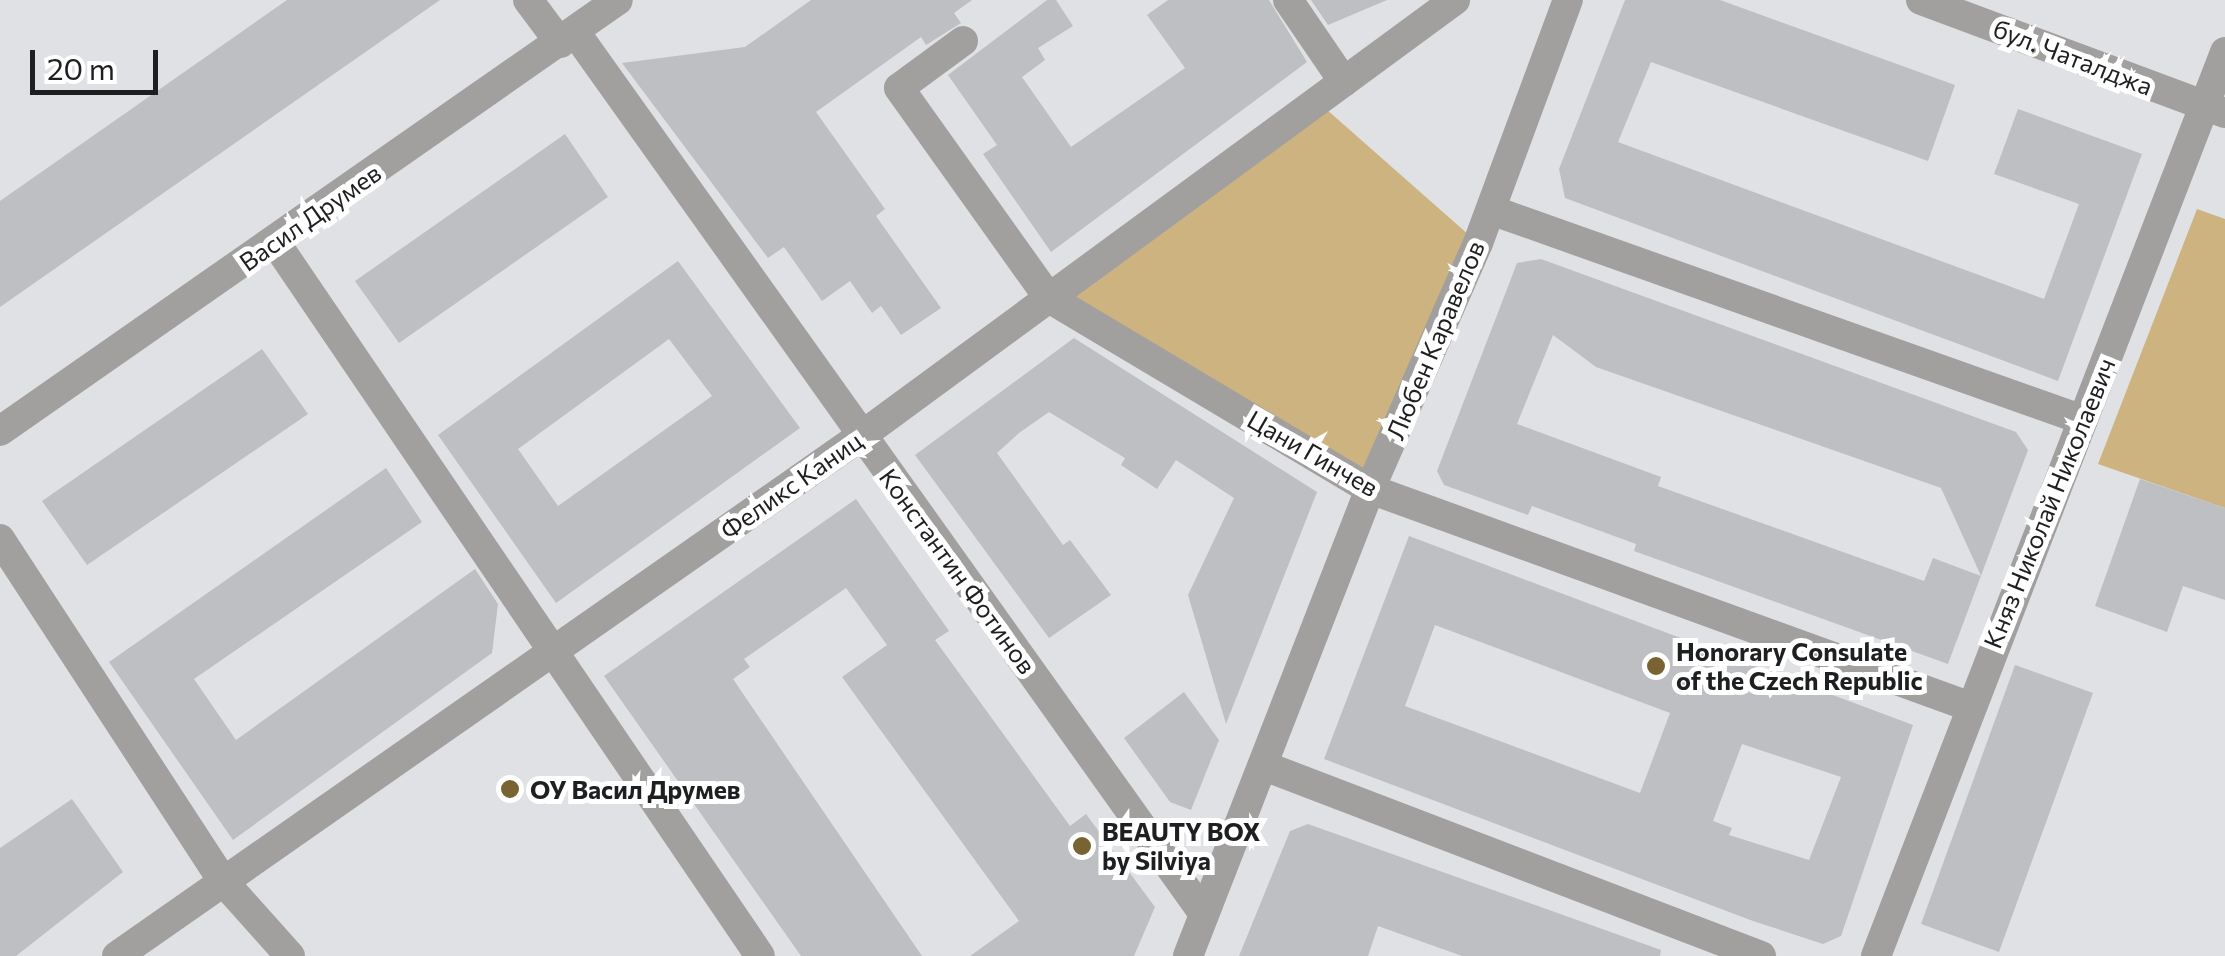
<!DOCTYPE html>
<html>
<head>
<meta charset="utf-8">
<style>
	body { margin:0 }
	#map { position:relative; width:2225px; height:956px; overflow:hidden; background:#e0e1e5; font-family:Commissioner,sans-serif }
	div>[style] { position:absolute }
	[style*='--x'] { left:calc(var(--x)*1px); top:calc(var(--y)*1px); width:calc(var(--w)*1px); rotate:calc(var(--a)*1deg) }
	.green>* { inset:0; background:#cdb37f }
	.building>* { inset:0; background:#bdbfc3 }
	.minor>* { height:30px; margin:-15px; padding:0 15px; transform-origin:15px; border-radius:15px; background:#a1a09e }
	.dots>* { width:28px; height:28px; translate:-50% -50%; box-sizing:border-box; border:5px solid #fff; border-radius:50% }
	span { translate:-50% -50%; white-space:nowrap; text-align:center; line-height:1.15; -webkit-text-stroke:10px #fff; paint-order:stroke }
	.street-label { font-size:25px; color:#1e1f20 }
	.poi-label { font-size:25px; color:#1e1f20; font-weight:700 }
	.left { translate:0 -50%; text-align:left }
	.scale { position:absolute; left:30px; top:50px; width:128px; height:45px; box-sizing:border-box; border:5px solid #1e1f20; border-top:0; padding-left:12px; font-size:30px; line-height:35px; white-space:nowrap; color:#1e1f20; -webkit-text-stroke:8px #fff; paint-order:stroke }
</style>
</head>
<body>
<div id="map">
	<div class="green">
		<div style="clip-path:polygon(1317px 101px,1478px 243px,1370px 489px,1049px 298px)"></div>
		<div style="clip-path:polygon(2197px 209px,2225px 219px,2225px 508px,2098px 464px)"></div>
	</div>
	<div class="building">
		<div style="clip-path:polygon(287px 0,440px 0,0 307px,0 201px)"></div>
		<div style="clip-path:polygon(811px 0,972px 0,954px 13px,961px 23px,926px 45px,921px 37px,816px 112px,885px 209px,876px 216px,941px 308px,901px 335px,881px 306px,872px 313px,850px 281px,822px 301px,784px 247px,768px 258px,622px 63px,745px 47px)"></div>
		<div style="clip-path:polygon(1047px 0,1056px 0,1073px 26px,1038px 48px,1045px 60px,1022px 77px,1071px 147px,1185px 68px,1147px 15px,1168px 0,1269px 0,1307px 62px,1051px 252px,983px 154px,997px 145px,948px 75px)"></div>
		<div style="clip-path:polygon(1311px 0,1387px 0,1328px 25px)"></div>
		<div style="clip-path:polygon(1625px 0,1720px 0,1955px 85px,1928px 161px,1651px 62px,1618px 142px,2044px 299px,2079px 204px,1994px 174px,2018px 109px,2142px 154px,2058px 381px,1565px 198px,1559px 169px)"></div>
		<div style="clip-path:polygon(565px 134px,608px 197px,399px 343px,355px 281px)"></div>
		<div style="clip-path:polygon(evenodd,1541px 259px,2016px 432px,2028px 450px,1948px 664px,1634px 551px,1636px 544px,1532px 506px,1528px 515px,1444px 485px,1437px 471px,1517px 263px,1541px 259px,1553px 335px,1596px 367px,1941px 488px,1981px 576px,1933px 558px,1924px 581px,1658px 486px,1661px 477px,1517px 424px,1553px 335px)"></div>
		<div style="clip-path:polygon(evenodd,678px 261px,800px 428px,556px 603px,438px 435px,678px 261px,669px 339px,712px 396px,558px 506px,518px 449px,669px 339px)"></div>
		<div style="clip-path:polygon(1074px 338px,1317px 492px,1226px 724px,1188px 595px,1234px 498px,1176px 460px,1157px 489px,1121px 465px,1125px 458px,1049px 412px,1019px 433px,997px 453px,1063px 545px,1070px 540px,1111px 595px,1049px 638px,915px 455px)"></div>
		<div style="clip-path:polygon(262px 349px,308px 414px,87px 565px,42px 501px)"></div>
		<div style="clip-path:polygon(386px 468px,422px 522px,194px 679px,236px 740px,475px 569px,498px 604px,492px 653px,233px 840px,109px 662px)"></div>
		<div style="clip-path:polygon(2140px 479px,2225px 508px,2225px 600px,2183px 586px,2167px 632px,2095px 606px)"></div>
		<div style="clip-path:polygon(856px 499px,949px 631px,935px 640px,1070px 826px,1086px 814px,1155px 907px,1134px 956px,970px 956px,1019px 921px,842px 677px,887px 645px,846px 588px,744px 659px,750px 667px,733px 679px,922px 956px,801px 956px,604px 676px)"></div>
		<div style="clip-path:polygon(evenodd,1409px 536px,1913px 725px,1841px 936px,1823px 944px,1753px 921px,1324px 759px,1409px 536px,1435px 625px,1670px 713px,1640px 793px,1405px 706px,1435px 625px,1409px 536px,1742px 744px,1841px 777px,1809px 860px,1729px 835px,1732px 828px,1713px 821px,1742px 744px)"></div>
		<div style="clip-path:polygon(2015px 665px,2093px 693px,1999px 952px,1921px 924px)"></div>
		<div style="clip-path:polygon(1184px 692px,1219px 740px,1191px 810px,1170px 802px,1124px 738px)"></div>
		<div style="clip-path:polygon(72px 799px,123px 872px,16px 956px,0 956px,0 848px)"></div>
		<div style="clip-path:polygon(1308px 824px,1661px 950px,1660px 956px,1462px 956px,1378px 926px,1368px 956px,1239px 956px,1290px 831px)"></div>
	</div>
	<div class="minor">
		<div style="--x:528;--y:0;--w:54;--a:53.3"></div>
		<div style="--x:1288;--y:0;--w:99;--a:55.7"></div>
		<div style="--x:1921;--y:0;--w:324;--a:20.4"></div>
		<div style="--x:575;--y:32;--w:1083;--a:54.51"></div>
		<div style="--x:963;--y:41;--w:79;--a:143.7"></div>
		<div style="--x:899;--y:88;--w:258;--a:54.5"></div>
		<div style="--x:1049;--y:298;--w:374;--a:30.8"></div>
		<div style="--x:1370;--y:489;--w:636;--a:19.94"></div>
		<div style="--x:1491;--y:210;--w:628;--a:19.53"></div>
		<div style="--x:275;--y:242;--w:863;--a:55.81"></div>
		<div style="--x:0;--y:431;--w:753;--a:-34.89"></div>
		<div style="--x:0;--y:539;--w:407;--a:56.9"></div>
		<div style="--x:222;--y:880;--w:102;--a:48.2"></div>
		<div style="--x:1267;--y:767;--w:529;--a:20.94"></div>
		<div style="--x:117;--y:956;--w:908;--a:-34.95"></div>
		<div style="--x:861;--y:436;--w:737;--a:-36.28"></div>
		<div style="--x:1188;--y:956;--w:501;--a:-68.71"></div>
		<div style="--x:1370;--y:489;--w:269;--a:-66.3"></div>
		<div style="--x:1478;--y:243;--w:259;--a:-69.7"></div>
		<div style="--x:1876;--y:956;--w:969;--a:-68.89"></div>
	</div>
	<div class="dots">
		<div style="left:1656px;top:666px;background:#796333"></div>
		<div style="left:510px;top:789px;background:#796333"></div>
		<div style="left:1082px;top:846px;background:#796333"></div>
	</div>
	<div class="street-label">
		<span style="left:2073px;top:57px;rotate:21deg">бул. Чаталджа</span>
		<span style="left:310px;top:217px;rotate:-35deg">Васил Друмев</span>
		<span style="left:1435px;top:340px;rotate:-67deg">Любен Каравелов</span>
		<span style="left:1313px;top:453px;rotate:30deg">Цани Гинчев</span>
		<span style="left:791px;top:485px;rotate:-35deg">Феликс Каниц</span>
		<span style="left:2049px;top:503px;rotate:-68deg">Княз Николай Николаевич</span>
		<span style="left:958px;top:571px;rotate:54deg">Константин Фотинов</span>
	</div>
	<div class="poi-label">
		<span class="left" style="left:1676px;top:666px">Honorary Consulate<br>of the Czech Republic</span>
		<span class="left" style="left:530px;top:789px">ОУ Васил Друмев</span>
		<span class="left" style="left:1102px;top:846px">BEAUTY BOX<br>by Silviya</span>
	</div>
	<div class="scale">20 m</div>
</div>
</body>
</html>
